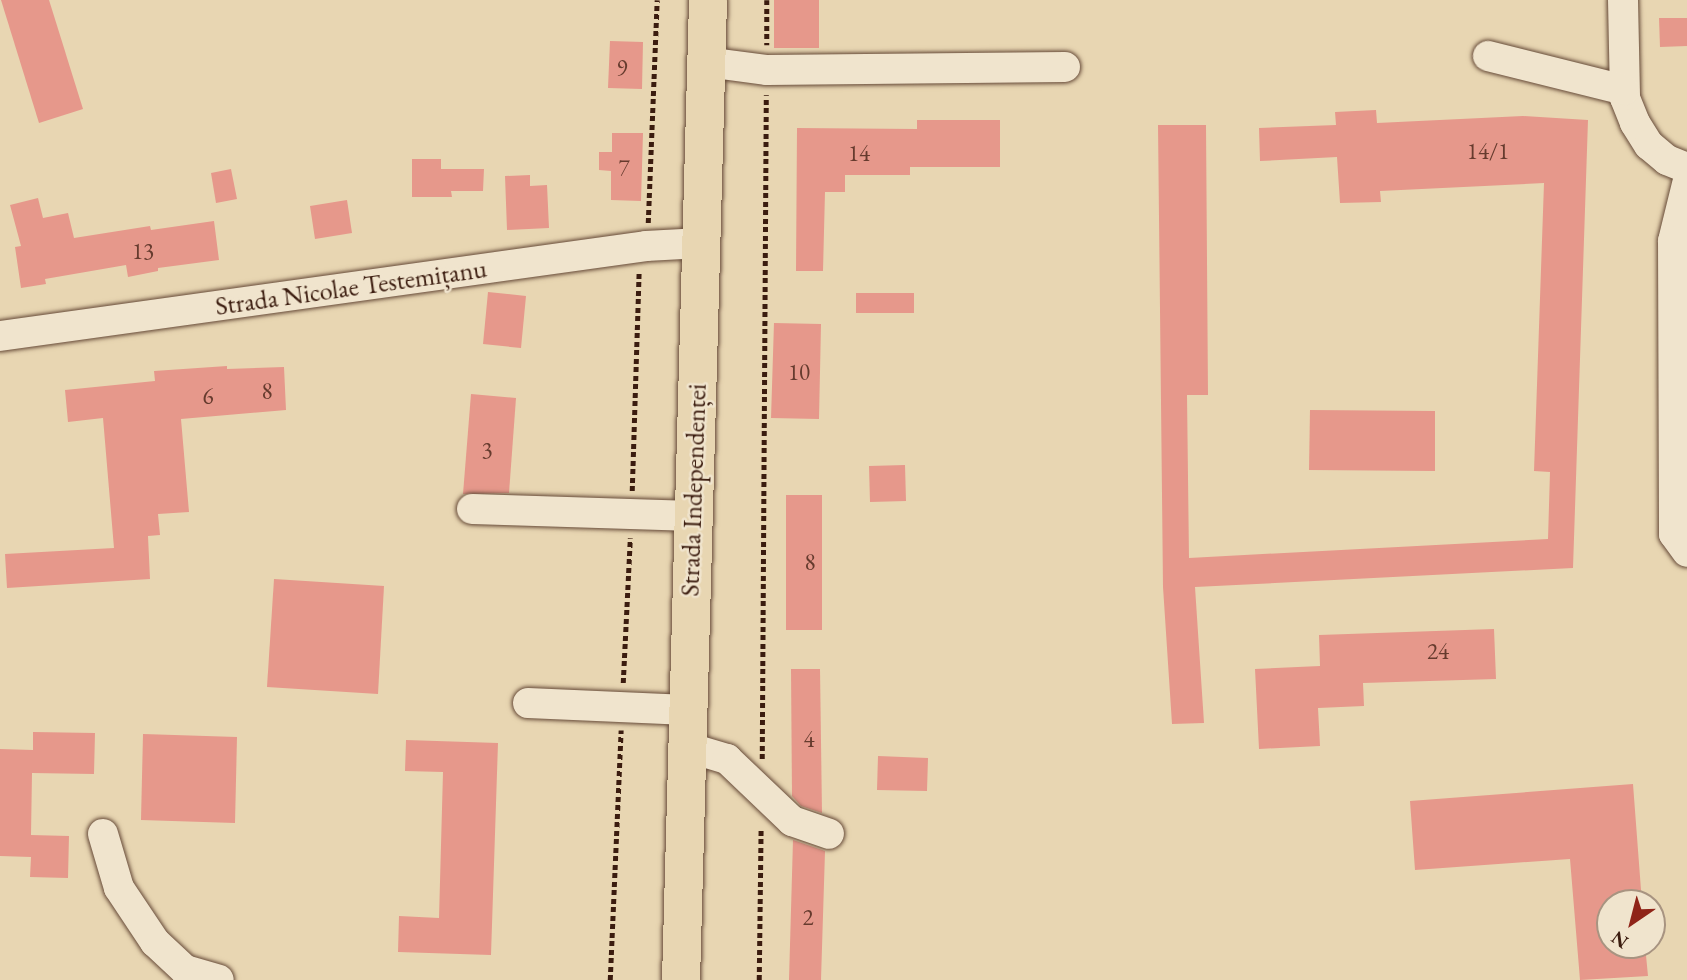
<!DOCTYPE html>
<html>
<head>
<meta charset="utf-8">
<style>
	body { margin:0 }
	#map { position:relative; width:1687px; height:980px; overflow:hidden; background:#e8d6b2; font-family:"EB Garamond",serif }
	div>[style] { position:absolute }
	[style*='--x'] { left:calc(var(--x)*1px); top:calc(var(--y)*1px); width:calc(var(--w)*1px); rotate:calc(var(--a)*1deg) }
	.building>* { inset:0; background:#e6988b }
	.path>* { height:4.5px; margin-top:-2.25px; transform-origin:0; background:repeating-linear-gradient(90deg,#3b1c0f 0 5px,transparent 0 8.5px) }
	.roads { filter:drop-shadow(0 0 2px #664a38) drop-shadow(0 0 2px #664a38) }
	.minor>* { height:30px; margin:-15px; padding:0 15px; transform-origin:15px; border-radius:15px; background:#f0e4cd }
	.major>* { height:38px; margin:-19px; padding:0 19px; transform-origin:19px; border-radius:19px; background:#e8d6b2 }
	span { translate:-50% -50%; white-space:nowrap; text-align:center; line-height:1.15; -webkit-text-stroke:5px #f0e4cd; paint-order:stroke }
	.number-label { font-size:23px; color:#663b2e }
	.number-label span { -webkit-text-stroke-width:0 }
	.street-label { font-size:26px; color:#3b1c0f }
	.north { position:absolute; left:1596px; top:889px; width:70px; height:70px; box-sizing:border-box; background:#f0e4cd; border:2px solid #a89481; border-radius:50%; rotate:215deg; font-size:19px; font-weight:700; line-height:28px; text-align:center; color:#3b1c0f }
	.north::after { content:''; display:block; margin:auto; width:24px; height:32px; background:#8f2418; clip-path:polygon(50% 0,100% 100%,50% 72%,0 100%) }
</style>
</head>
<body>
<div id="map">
	<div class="building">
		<div style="clip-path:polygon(1px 0,49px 0,83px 109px,39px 123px)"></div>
		<div style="clip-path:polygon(774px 0,819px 0,819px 48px,774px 48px)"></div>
		<div style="clip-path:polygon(1659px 18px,1687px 18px,1687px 46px,1660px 47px)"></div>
		<div style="clip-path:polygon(610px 41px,643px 42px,642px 89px,608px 88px)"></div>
		<div style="clip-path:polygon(1376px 110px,1377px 123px,1523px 116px,1588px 120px,1573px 568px,1195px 587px,1204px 723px,1172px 724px,1163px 587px,1158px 125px,1206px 125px,1208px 395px,1187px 395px,1189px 558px,1548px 539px,1550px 472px,1534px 471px,1544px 183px,1380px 191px,1381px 202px,1340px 203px,1337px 157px,1260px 161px,1259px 128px,1336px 125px,1335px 112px)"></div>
		<div style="clip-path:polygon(917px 120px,1000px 120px,1000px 167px,910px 167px,910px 175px,845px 175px,845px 192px,825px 192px,823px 271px,796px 271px,797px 128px,917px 129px)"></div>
		<div style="clip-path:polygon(612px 133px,643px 133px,641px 201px,611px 200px,611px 171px,599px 170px,599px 152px,612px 152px)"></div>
		<div style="clip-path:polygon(412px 159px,441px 159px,441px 169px,484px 169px,483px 191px,451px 191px,452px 197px,412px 197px)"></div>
		<div style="clip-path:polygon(231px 169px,237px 199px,216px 203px,211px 173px)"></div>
		<div style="clip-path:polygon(530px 175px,530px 186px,547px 185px,549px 228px,507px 230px,505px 176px)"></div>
		<div style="clip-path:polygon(38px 198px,43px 218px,68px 213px,74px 238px,150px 226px,151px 230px,214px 221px,219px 260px,158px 268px,158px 271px,128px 277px,126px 265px,45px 279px,46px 284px,21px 288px,15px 247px,21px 246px,10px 205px)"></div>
		<div style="clip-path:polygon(347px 200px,352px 233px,315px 239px,310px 206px)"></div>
		<div style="clip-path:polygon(488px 292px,526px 296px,521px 348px,483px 344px)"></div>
		<div style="clip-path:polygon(856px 293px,914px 293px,914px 313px,856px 313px)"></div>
		<div style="clip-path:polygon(774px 323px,821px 324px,819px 419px,771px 418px)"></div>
		<div style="clip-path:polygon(227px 366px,227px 369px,284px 367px,286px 410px,181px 419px,189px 512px,158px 514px,160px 535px,148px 536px,150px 579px,7px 588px,5px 554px,114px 548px,103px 418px,68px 422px,65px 390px,155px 381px,154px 371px)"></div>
		<div style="clip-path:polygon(471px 394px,516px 398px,509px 493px,463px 494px)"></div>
		<div style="clip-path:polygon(1310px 410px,1435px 411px,1435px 471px,1309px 470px)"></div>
		<div style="clip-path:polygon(905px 465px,906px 501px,870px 502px,869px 466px)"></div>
		<div style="clip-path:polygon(786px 495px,822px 495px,822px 630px,786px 630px)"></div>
		<div style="clip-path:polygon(274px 579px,384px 586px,378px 694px,267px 687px)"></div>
		<div style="clip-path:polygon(1494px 629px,1496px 679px,1363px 683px,1364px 706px,1318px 708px,1320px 746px,1259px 749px,1255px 669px,1320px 666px,1319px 635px)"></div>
		<div style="clip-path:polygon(791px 669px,820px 669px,822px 813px,801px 806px,792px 796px)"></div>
		<div style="clip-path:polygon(33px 732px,95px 733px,94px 774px,32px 773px,31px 835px,69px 836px,68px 878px,30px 877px,31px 857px,0 856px,0 749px,33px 750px)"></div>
		<div style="clip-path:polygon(143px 734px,237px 737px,235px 823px,141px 820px)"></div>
		<div style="clip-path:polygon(406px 740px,498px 743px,491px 955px,398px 952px,399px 916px,439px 918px,443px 772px,405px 771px)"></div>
		<div style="clip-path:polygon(878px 756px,928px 758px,927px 791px,877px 790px)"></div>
		<div style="clip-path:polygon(1633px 784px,1642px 903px,1610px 903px,1610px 945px,1645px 945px,1648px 976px,1580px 980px,1570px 859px,1415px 870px,1410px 801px)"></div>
		<div style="clip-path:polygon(793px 840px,825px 851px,821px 980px,789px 980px)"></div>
	</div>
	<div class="path">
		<div style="--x:767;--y:0;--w:45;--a:90"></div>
		<div style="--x:648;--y:223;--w:223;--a:-87.7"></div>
		<div style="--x:632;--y:491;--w:219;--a:-88.2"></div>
		<div style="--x:623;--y:683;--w:145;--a:-87.2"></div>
		<div style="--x:762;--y:759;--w:664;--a:-89.65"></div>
		<div style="--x:610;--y:980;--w:250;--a:-87.5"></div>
		<div style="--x:759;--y:980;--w:153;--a:-89.3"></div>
	</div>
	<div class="roads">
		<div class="minor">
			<div style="--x:1623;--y:0;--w:98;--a:88.8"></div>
			<div style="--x:1625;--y:98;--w:27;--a:68"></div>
			<div style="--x:1635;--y:123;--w:26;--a:58"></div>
			<div style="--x:1649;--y:145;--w:23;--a:40"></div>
			<div style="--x:1667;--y:160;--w:22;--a:22"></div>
			<div style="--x:1488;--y:56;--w:140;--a:14"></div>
			<div style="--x:706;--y:62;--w:62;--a:7.5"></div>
			<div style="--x:767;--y:70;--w:298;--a:-0.6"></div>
			<div style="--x:1687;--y:184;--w:59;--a:103.8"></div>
			<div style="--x:1673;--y:241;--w:293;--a:89.8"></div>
			<div style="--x:1674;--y:534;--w:22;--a:54"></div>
			<div style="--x:0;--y:336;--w:652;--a:-7.93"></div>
			<div style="--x:646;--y:246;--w:55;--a:-3.1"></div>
			<div style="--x:472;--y:509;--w:222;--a:1.8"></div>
			<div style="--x:528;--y:703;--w:160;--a:2.5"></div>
			<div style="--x:687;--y:747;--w:42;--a:16.7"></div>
			<div style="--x:727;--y:759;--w:90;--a:43.6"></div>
			<div style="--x:792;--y:821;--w:39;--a:19"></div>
			<div style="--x:103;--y:834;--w:56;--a:73.5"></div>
			<div style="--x:119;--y:888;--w:65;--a:56.3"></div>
			<div style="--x:155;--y:942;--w:41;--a:43"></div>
			<div style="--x:185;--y:970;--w:35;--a:16"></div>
		</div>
		<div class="major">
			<div style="--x:681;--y:980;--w:980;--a:-88.42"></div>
		</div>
	</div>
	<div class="number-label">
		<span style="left:622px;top:68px">9</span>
		<span style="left:1488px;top:151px">14/1</span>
		<span style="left:859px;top:153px">14</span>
		<span style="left:624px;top:168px">7</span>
		<span style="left:143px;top:251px">13</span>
		<span style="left:799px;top:372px">10</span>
		<span style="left:267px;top:391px">8</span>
		<span style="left:208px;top:396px">6</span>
		<span style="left:487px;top:450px">3</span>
		<span style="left:810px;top:562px">8</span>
		<span style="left:1438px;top:651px">24</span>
		<span style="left:809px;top:739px">4</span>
		<span style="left:808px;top:917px">2</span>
	</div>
	<div class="street-label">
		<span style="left:351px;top:288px;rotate:-8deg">Strada Nicolae Testemițanu</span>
		<span style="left:694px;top:490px;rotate:-88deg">Strada Independenței</span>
	</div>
	<div class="north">N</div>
</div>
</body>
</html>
